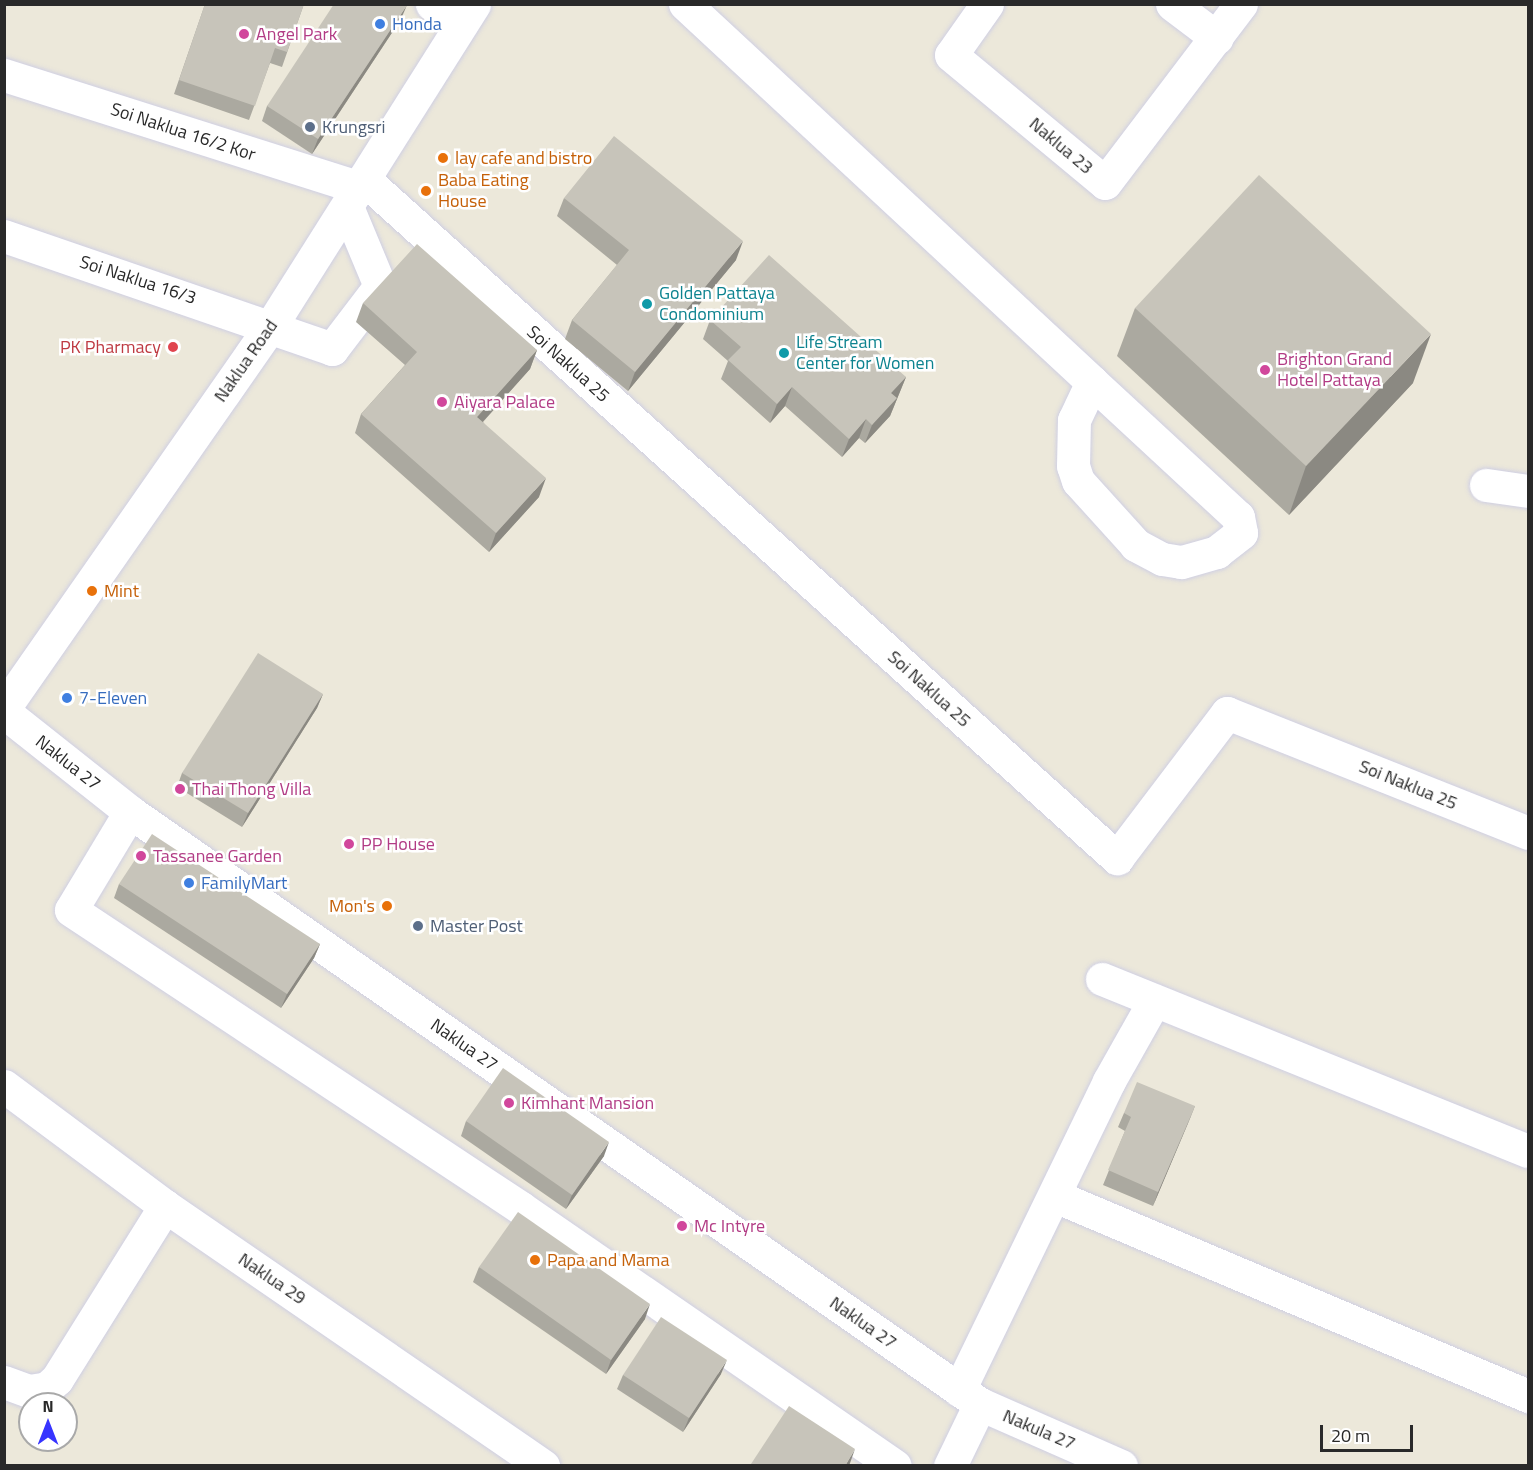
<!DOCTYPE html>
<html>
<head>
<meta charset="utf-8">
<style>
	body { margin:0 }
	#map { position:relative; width:1533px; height:1470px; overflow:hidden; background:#ece8da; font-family:"Titillium Web",sans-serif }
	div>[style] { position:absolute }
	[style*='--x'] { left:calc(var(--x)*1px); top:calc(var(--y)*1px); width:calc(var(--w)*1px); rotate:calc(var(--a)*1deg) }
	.roads { filter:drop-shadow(0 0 2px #cfcfe3) drop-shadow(0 0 2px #cfcfe3) }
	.minor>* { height:33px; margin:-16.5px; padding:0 16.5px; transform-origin:16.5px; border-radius:16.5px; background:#fff }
	.wall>* { inset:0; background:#aba9a0 }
	.shaded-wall>* { inset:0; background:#8b8982 }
	.building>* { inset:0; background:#c7c4ba }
	.dots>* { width:16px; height:16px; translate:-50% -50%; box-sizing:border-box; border:3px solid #fff; border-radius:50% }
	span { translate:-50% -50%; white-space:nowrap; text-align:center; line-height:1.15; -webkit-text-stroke:5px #fff; paint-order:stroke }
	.shop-label { font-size:18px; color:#366cbe }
	.left { translate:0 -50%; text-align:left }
	.hotel-label { font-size:18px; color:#b23c85 }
	.service-label { font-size:18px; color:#4e5e75 }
	.street-label { font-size:18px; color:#292929 }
	.food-label { font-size:18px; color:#c56008 }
	.right { translate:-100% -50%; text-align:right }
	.culture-label { font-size:18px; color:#0d838f }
	.health-label { font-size:18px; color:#be3a42 }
	.frame { position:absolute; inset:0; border:6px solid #292929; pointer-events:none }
	.north { position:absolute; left:18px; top:1392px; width:60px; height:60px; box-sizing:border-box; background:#fff; border:2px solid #a9a9a9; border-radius:50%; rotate:0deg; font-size:16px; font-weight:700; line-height:24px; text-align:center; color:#292929 }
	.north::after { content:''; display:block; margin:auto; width:21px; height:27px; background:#3734ff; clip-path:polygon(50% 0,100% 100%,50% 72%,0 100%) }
	.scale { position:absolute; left:1320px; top:1425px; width:93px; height:27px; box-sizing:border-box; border:3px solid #292929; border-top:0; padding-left:8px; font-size:18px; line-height:21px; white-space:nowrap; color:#292929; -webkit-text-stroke:4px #fff; paint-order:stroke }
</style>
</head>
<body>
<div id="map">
	<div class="roads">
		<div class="minor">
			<div style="--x:432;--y:4;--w:35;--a:37"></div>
			<div style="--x:685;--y:4;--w:555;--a:42.88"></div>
			<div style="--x:1092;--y:382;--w:199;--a:42.8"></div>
			<div style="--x:1238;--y:517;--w:16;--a:79"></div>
			<div style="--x:1241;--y:533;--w:31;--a:142"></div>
			<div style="--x:1217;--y:552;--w:37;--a:164"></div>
			<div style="--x:1181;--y:562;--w:19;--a:-171"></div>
			<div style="--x:1162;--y:559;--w:30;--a:-152"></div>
			<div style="--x:1136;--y:545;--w:86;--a:-132.2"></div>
			<div style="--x:1078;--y:481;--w:16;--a:-108"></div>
			<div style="--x:1073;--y:466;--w:46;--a:-88.8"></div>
			<div style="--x:1074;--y:420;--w:42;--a:-64.7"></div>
			<div style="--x:987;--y:4;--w:62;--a:125.2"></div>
			<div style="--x:951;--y:55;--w:200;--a:39.7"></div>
			<div style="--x:1105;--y:183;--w:225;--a:-52.8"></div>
			<div style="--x:1172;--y:4;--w:56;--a:37.1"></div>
			<div style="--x:4;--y:75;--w:374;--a:17.6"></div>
			<div style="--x:365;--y:180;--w:1013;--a:42.04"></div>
			<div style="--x:1117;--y:858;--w:182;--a:-52.8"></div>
			<div style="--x:1227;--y:713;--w:324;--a:21.7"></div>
			<div style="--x:4;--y:236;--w:347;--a:19"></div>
			<div style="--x:332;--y:349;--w:79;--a:-52.7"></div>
			<div style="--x:380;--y:286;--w:83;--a:-112.6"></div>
			<div style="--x:1486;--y:485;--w:42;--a:8.1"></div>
			<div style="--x:4;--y:708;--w:468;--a:-55.1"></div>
			<div style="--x:272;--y:324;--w:378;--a:-57.7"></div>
			<div style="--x:4;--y:712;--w:161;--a:38.4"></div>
			<div style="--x:130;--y:812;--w:1036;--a:34.86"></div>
			<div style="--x:980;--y:1404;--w:154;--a:23.7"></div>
			<div style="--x:130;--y:812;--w:114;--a:121"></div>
			<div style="--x:71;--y:910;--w:540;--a:33.51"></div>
			<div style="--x:521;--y:1208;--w:454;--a:34.6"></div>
			<div style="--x:1102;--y:979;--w:459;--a:22"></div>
			<div style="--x:4;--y:1086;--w:201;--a:36.7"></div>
			<div style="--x:165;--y:1206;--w:459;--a:34.5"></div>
			<div style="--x:1055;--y:1196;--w:514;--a:22.92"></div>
			<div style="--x:4;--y:1382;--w:27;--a:20"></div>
			<div style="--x:29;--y:1391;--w:18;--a:-9"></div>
			<div style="--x:47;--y:1388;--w:13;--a:-42"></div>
			<div style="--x:57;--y:1379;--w:204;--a:-58"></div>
			<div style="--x:959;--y:1390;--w:343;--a:-64.1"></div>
			<div style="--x:1109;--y:1081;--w:92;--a:-60.6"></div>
			<div style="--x:950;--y:1466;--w:69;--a:-64.2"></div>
		</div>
	</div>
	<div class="wall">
		<div style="clip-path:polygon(205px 4px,304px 4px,282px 67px,270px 63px,249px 120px,174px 94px)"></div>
		<div style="clip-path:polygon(401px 19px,312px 154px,262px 121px,267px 106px)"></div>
		<div style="clip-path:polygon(564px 198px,736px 260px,628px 391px,565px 339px,572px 320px,617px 265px,557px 216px)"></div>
		<div style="clip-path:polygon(363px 303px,537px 350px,530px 369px,483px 422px,539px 497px,489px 552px,355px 433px,361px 414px,405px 365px,356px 322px)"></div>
		<div style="clip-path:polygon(1135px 308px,1413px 383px,1289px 515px,1117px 356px)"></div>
		<div style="clip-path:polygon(710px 320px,906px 377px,890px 416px,865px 443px,859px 438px,842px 457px,785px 406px,770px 423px,721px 379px,728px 361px,703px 339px)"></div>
		<div style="clip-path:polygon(323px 694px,317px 708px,242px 827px,177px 787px,182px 773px)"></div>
		<div style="clip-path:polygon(119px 884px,320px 944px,314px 958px,281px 1008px,114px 898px)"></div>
		<div style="clip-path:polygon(1195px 1106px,1153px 1206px,1103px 1185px,1125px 1131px,1118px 1127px,1124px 1113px)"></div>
		<div style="clip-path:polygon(466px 1121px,604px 1156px,566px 1209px,461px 1136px)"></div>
		<div style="clip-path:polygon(479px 1267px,645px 1319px,606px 1374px,473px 1282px)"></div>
		<div style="clip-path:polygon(721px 1374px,683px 1432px,617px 1389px,623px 1375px)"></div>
	</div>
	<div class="shaded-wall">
		<div style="clip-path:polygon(407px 5px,401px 19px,312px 154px,318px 139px)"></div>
		<div style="clip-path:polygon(743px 241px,736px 260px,628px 391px,635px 372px)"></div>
		<div style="clip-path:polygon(1431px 334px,1413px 383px,1289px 515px,1306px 466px)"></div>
		<div style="clip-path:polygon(537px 350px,530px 369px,470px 436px,477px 417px)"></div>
		<div style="clip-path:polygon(906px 377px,890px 416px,865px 443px,872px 425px,891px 393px)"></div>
		<div style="clip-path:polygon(792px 387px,785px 406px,770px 423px,777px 404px)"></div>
		<div style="clip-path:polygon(866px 419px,859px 438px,842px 457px,849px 439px)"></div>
		<div style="clip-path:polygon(546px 478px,539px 497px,489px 552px,496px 533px)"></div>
		<div style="clip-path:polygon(323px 694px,317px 708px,242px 827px,248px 813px)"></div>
		<div style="clip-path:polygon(320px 944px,314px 958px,281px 1008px,287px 994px)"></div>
		<div style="clip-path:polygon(1195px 1106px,1189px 1121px,1153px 1206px,1158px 1192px)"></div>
		<div style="clip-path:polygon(609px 1142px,604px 1156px,566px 1209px,572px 1195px)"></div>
		<div style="clip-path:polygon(650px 1304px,645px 1319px,606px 1374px,611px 1360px)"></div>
		<div style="clip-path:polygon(727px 1360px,721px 1374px,683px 1432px,689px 1418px)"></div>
		<div style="clip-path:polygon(855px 1449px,849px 1466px,845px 1466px)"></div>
	</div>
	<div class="building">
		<div style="clip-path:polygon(205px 4px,304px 4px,287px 52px,275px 48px,255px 106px,179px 80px)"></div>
		<div style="clip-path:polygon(334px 4px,407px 5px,318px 139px,267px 106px)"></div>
		<div style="clip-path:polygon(614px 136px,743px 241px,635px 372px,572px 320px,629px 250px,564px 198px)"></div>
		<div style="clip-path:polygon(1259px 175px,1431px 334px,1306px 466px,1135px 308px)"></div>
		<div style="clip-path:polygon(417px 244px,537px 350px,477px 417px,546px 478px,496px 533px,361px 414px,417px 352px,363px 303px)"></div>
		<div style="clip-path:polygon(769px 255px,906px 377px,891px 393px,897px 398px,872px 425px,866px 419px,849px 439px,792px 387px,777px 404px,728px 360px,741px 347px,710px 320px)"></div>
		<div style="clip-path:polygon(258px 653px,323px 694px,248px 813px,182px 773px)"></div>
		<div style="clip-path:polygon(152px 834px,320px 944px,287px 994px,119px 884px)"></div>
		<div style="clip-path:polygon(503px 1068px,609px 1142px,572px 1195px,466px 1121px)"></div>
		<div style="clip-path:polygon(1137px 1082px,1195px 1106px,1158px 1192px,1108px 1170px,1131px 1117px,1124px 1113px)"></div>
		<div style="clip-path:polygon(518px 1212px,650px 1304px,611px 1360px,479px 1267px)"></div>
		<div style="clip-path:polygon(661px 1317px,727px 1360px,689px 1418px,623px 1375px)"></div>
		<div style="clip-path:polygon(789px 1406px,855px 1449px,845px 1466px,753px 1466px,751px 1464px)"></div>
	</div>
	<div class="dots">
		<div style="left:380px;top:24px;background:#3f7fe0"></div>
		<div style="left:244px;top:34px;background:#d1479c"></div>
		<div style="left:310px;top:127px;background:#5c6f8a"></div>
		<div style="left:443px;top:158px;background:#e8710a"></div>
		<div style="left:426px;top:191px;background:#e8710a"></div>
		<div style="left:647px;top:304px;background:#0f9aa8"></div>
		<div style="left:173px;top:347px;background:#e0444e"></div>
		<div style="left:784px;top:353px;background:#0f9aa8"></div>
		<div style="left:1265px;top:370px;background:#d1479c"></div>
		<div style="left:442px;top:402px;background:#d1479c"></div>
		<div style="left:92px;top:591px;background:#e8710a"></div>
		<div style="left:67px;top:698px;background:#3f7fe0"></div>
		<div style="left:180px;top:789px;background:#d1479c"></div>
		<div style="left:349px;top:844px;background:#d1479c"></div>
		<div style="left:141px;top:856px;background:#d1479c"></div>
		<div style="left:189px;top:883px;background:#3f7fe0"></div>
		<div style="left:387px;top:906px;background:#e8710a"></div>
		<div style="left:418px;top:926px;background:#5c6f8a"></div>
		<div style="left:509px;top:1103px;background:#d1479c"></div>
		<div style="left:682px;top:1226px;background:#d1479c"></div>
		<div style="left:535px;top:1260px;background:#e8710a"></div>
	</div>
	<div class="shop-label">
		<span class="left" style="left:392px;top:24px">Honda</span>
		<span class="left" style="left:79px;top:698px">7-Eleven</span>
		<span class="left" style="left:201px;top:883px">FamilyMart</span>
	</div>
	<div class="hotel-label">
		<span class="left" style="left:256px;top:34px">Angel Park</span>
		<span class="left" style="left:1277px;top:370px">Brighton Grand<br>Hotel Pattaya</span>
		<span class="left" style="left:454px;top:402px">Aiyara Palace</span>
		<span class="left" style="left:192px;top:789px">Thai Thong Villa</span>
		<span class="left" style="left:361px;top:844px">PP House</span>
		<span class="left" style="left:153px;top:856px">Tassanee Garden</span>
		<span class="left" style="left:521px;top:1103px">Kimhant Mansion</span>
		<span class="left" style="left:694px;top:1226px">Mc Intyre</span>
	</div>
	<div class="service-label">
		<span class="left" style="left:322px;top:127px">Krungsri</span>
		<span class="left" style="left:430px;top:926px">Master Post</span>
	</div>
	<div class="street-label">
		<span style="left:183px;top:132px;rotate:18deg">Soi Naklua 16/2 Kor</span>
		<span style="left:1061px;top:146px;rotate:40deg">Naklua 23</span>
		<span style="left:138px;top:280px;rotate:18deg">Soi Naklua 16/3</span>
		<span style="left:246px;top:361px;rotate:-55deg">Naklua Road</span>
		<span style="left:568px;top:364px;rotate:42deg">Soi Naklua 25</span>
		<span style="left:929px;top:689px;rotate:42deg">Soi Naklua 25</span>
		<span style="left:68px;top:763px;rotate:38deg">Naklua 27</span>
		<span style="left:1408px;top:785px;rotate:22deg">Soi Naklua 25</span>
		<span style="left:464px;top:1045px;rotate:35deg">Naklua 27</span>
		<span style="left:272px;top:1279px;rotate:34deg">Naklua 29</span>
		<span style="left:863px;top:1323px;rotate:35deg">Naklua 27</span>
		<span style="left:1039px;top:1430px;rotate:23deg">Nakula 27</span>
	</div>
	<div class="food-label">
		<span class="left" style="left:455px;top:158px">lay cafe and bistro</span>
		<span class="left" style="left:438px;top:191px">Baba Eating<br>House</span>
		<span class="left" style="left:104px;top:591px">Mint</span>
		<span class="right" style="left:375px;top:906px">Mon's</span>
		<span class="left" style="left:547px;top:1260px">Papa and Mama</span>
	</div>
	<div class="culture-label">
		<span class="left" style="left:659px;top:304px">Golden Pattaya<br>Condominium</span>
		<span class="left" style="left:796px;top:353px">Life Stream<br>Center for Women</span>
	</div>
	<div class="health-label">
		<span class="right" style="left:161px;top:347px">PK Pharmacy</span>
	</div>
	<div class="frame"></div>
	<div class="north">N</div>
	<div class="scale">20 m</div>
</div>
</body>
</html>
